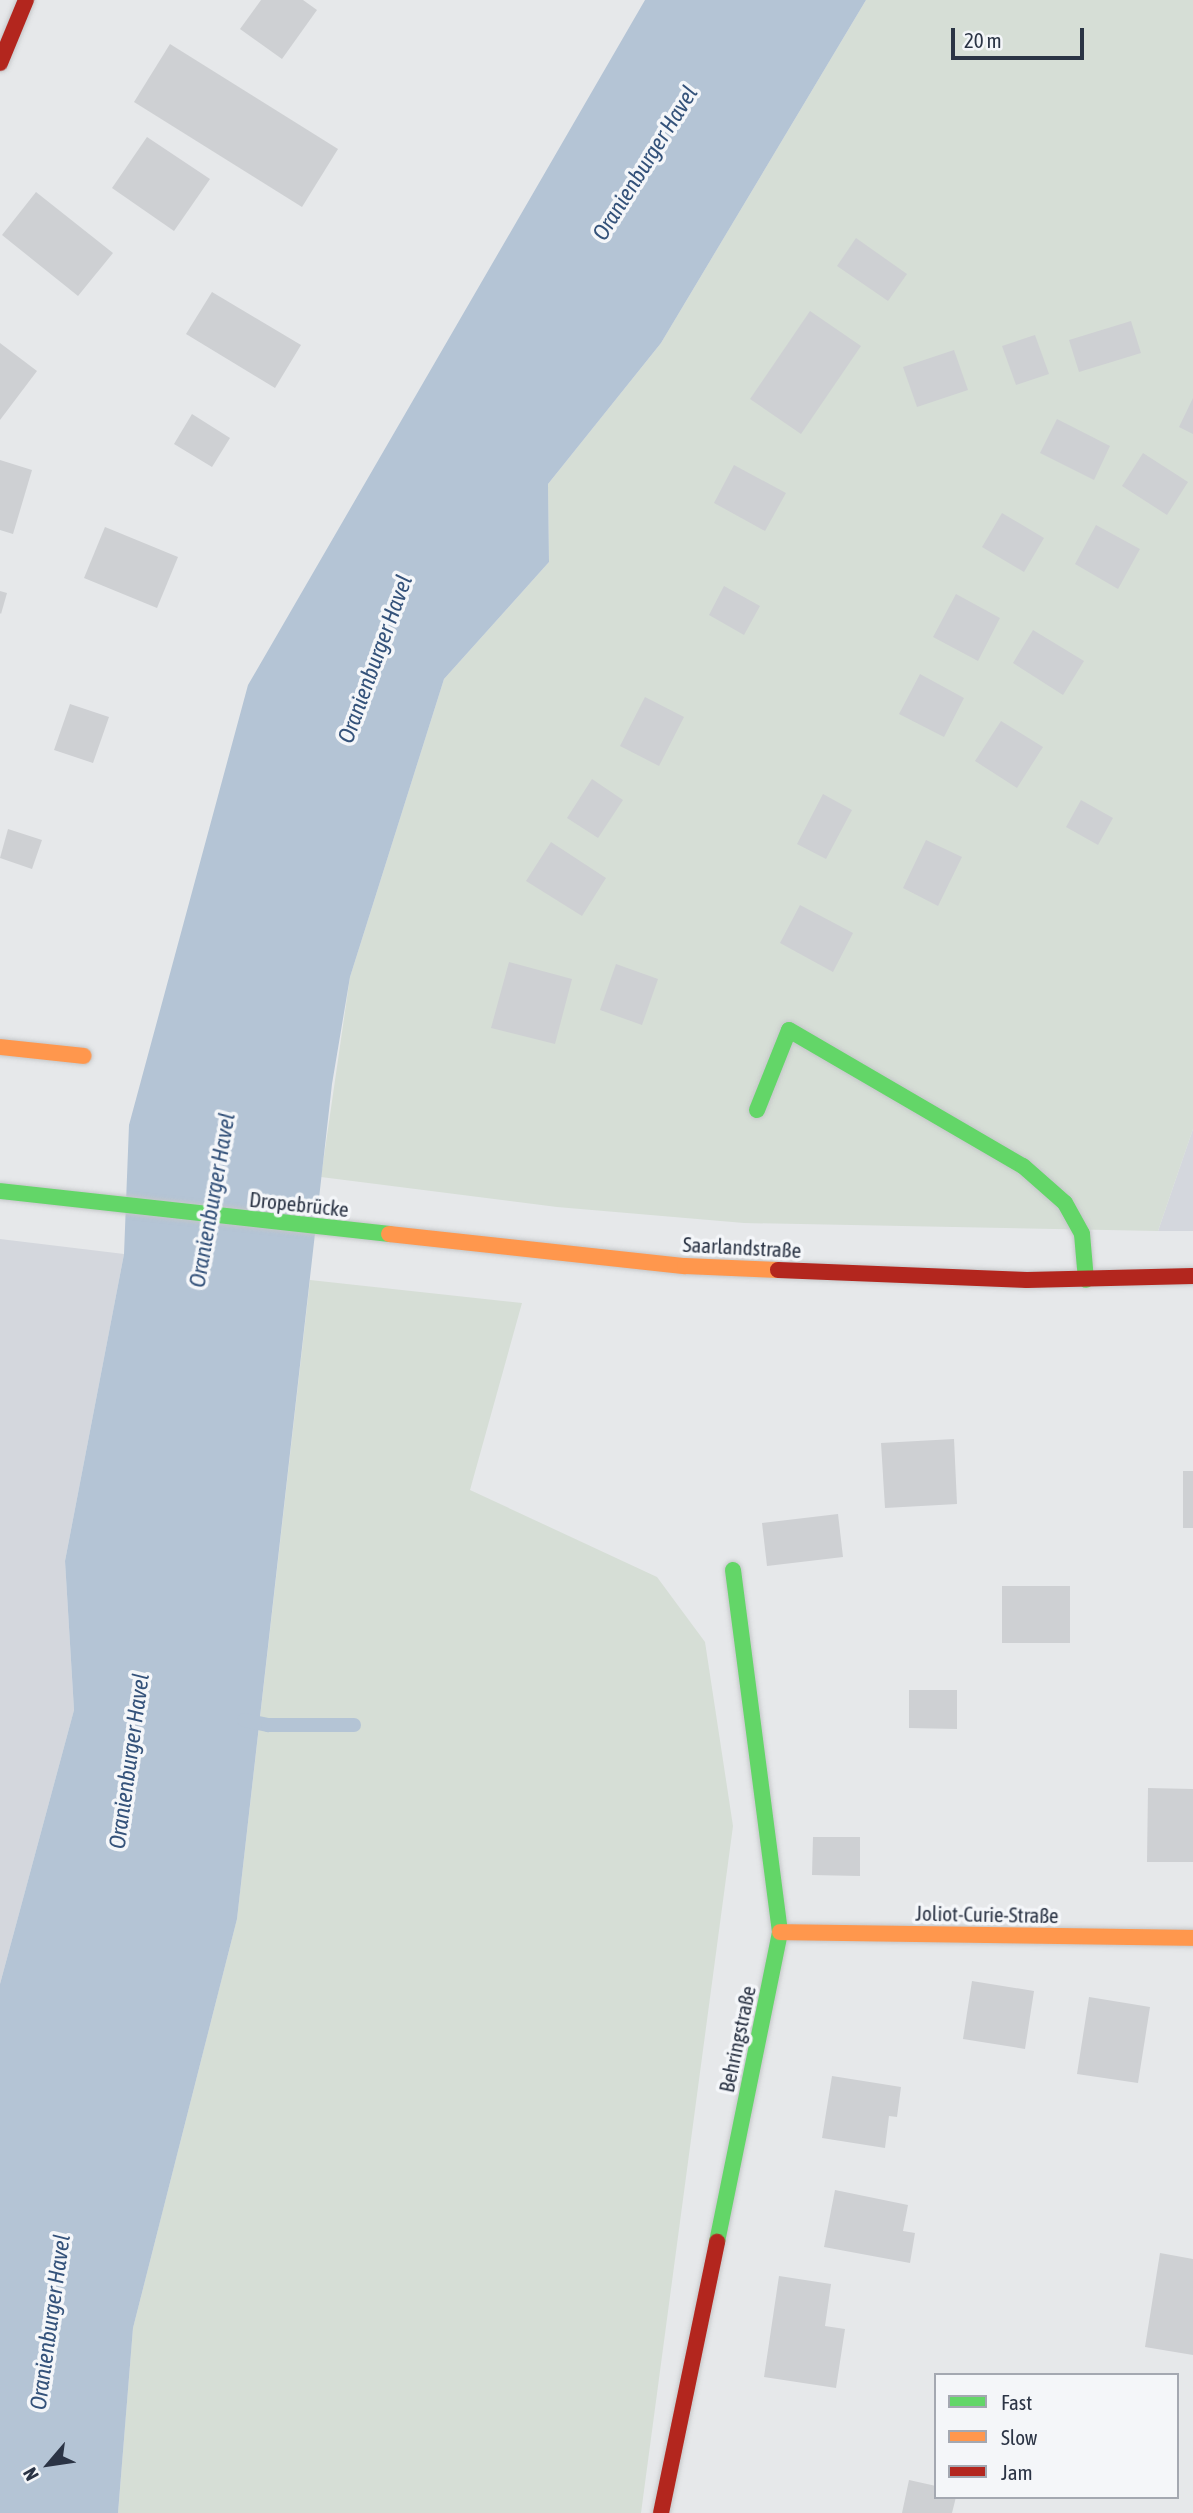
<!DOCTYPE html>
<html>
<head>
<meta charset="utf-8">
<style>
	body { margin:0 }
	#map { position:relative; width:1193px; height:2513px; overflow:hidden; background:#e6e8ea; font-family:"Asap Condensed",sans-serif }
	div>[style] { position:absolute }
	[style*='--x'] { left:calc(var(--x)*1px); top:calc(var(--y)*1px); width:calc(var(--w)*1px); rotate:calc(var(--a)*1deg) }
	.built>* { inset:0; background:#d4d7dd }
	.green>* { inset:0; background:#d6ded6 }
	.water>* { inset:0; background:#b4c4d5 }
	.stream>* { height:14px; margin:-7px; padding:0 7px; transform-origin:7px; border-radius:7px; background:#b4c4d5 }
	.building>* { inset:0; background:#ced0d3 }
	.roads { filter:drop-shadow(0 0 2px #c4c6c8) drop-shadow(0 0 2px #c4c6c8) }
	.fast>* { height:16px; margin:-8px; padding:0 8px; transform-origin:8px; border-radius:8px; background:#63d668 }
	.slow>* { height:16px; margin:-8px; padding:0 8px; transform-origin:8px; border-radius:8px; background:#ff974d }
	.jam>* { height:16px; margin:-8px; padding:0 8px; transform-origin:8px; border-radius:8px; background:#b3261e }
	span { translate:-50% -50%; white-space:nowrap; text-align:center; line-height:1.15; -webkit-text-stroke:7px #f4f6f9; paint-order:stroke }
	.street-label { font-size:21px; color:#2b3445 }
	.water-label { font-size:23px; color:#34527a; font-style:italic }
	.legend { position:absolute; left:934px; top:2373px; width:245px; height:126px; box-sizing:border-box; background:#f4f6f9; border:2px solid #a4a8b1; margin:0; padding:9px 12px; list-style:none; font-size:21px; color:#2b3445 }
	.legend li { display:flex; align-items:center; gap:14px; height:35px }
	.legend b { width:35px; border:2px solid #a4a8b1 }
	.north { position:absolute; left:14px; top:2429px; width:70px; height:70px; -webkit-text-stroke:5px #f4f6f9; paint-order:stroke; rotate:241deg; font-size:19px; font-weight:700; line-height:28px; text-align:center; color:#2b3445 }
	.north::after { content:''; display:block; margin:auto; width:24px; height:32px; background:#2b3445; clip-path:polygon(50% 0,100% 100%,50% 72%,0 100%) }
	.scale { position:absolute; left:951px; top:28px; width:133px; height:32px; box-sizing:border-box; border:4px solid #2b3445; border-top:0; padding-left:9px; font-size:21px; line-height:24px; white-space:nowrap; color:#2b3445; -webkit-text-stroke:5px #f4f6f9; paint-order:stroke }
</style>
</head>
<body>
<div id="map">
	<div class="built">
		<div style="clip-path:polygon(1193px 1129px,1193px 1231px,1158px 1231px)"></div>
		<div style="clip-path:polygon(0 1239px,124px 1254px,65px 1561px,74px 1710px,0 1984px)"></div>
	</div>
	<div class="green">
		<div style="clip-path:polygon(866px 0,1193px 0,1193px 1129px,1158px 1231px,744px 1223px,557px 1207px,321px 1177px,350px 977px,444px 679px,549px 562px,548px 484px,661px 343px)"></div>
		<div style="clip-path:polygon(310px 1280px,522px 1303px,470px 1490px,657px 1577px,705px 1642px,733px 1826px,641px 2513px,118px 2513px,133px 2328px,237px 1919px)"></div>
	</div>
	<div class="water">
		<div style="clip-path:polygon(645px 0,866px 0,661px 343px,548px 484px,549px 562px,444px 679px,350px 977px,332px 1084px,237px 1919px,133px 2328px,118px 2513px,0 2513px,0 1984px,74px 1710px,65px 1561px,124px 1254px,129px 1125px,248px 685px)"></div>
	</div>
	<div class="stream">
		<div style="--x:244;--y:1720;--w:25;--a:12"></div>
		<div style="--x:268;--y:1725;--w:86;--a:0"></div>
	</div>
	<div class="building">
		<div style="clip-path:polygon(261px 0,303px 0,317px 10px,282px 59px,240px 29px)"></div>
		<div style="clip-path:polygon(170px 44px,338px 149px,302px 207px,134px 102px)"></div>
		<div style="clip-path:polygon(147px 137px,210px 179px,174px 231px,112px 188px)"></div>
		<div style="clip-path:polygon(36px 192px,113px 253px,78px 296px,2px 235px)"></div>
		<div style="clip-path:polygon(856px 238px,907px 274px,888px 301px,837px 266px)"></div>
		<div style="clip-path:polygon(212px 292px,301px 345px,275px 388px,186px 334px)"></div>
		<div style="clip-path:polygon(810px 311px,861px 346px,801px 434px,750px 399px)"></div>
		<div style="clip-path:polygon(1131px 321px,1141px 353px,1079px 372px,1069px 340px)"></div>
		<div style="clip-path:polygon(1035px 335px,1049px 374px,1016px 385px,1002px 346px)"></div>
		<div style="clip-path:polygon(0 343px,37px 371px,0 420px)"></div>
		<div style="clip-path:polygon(954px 350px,968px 390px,917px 407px,903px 367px)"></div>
		<div style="clip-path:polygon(1193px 398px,1193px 434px,1179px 427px)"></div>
		<div style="clip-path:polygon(192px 414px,230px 438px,212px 467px,174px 444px)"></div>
		<div style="clip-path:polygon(1057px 419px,1110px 446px,1094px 480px,1040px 453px)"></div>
		<div style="clip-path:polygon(1143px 453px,1188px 482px,1167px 515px,1122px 486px)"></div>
		<div style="clip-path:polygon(0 460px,32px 470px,13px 534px,0 530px)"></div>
		<div style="clip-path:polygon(734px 465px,786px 493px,765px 531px,714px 503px)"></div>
		<div style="clip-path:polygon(1002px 513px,1044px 538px,1024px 572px,982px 547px)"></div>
		<div style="clip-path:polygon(1096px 525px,1140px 549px,1118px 589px,1075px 564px)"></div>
		<div style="clip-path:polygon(105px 527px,178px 557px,157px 608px,84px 578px)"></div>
		<div style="clip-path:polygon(724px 586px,760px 606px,744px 635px,709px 615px)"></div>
		<div style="clip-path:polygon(0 591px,7px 593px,1px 614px,0 613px)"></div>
		<div style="clip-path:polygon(956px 594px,1000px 618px,978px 661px,933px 637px)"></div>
		<div style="clip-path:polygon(1033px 630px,1084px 661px,1063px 695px,1013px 663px)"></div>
		<div style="clip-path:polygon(920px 674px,964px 698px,944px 737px,899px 714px)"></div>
		<div style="clip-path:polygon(645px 697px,684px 717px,659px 766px,620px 746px)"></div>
		<div style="clip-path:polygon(70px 704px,109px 717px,93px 763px,54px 750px)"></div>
		<div style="clip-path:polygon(1001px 721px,1043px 747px,1017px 788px,975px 761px)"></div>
		<div style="clip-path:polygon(592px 779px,623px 800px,598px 838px,567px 818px)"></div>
		<div style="clip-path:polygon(823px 794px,852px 810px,826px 859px,797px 844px)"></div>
		<div style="clip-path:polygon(1081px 800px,1113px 818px,1098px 845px,1066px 827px)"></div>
		<div style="clip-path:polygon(8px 829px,42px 840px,32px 869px,0 858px)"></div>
		<div style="clip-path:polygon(926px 840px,962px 857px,938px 906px,903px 888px)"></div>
		<div style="clip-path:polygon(551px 842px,606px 878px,582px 916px,526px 881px)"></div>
		<div style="clip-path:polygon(800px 905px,853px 933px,833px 972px,780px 943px)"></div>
		<div style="clip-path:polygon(509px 962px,572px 979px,555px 1044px,491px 1028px)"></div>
		<div style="clip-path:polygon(616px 964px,658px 979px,642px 1025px,600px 1010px)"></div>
		<div style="clip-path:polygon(954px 1439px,957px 1504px,885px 1508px,881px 1443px)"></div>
		<div style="clip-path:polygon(1183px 1471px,1193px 1471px,1193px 1528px,1183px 1528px)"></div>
		<div style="clip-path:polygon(838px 1514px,843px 1557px,767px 1566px,762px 1523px)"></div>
		<div style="clip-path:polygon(1002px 1586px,1070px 1586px,1070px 1643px,1002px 1643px)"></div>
		<div style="clip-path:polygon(909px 1690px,957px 1690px,957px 1729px,909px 1728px)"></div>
		<div style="clip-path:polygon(1148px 1788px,1193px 1789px,1193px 1862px,1147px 1862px)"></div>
		<div style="clip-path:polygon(813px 1837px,860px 1837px,860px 1876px,812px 1875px)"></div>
		<div style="clip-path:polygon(972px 1981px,1034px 1991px,1025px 2049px,963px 2039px)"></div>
		<div style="clip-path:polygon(1089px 1997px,1150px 2007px,1138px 2083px,1077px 2074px)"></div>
		<div style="clip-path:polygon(832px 2076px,901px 2087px,897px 2117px,889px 2116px,885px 2148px,822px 2138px)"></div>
		<div style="clip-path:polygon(835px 2190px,908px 2205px,903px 2231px,915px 2233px,910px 2263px,824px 2247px)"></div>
		<div style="clip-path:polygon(1160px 2253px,1193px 2259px,1193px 2355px,1145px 2347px)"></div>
		<div style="clip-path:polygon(779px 2276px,831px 2284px,825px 2326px,845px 2329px,836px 2388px,764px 2377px)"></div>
		<div style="clip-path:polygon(909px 2480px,936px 2486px,936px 2497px,956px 2497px,952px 2513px,902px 2513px)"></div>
	</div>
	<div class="roads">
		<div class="fast">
			<div style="--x:757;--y:1110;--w:86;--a:-68.2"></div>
			<div style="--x:789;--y:1030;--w:271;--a:30.2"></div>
			<div style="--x:1023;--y:1166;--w:56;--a:41.4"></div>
			<div style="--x:1065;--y:1203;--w:35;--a:61"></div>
			<div style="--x:1082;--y:1234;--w:46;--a:85"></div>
			<div style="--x:0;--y:1191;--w:391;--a:6.3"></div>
			<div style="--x:717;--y:2242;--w:316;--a:-78.5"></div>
			<div style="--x:780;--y:1932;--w:365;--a:-97.4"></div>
		</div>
		<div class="slow">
			<div style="--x:0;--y:1047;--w:84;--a:6.1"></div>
			<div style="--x:389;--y:1234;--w:298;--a:6.2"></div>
			<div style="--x:685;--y:1266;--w:93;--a:2.5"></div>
			<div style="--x:780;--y:1932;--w:413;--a:0.8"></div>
		</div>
		<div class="jam">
			<div style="--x:0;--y:63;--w:68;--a:-67.6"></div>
			<div style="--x:778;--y:1270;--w:249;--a:2.3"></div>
			<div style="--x:1027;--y:1280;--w:166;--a:-1.4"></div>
			<div style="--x:661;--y:2513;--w:277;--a:-78.3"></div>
		</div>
	</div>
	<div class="street-label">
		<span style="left:299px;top:1204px;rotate:6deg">Dropebrücke</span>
		<span style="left:742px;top:1247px;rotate:3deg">Saarlandstraße</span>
		<span style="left:987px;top:1914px;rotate:1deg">Joliot-Curie-Straße</span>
		<span style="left:737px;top:2039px;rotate:-78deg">Behringstraße</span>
	</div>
	<div class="water-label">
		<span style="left:645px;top:163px;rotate:-58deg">Oranienburger Havel</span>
		<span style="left:375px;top:659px;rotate:-70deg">Oranienburger Havel</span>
		<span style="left:212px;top:1200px;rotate:-80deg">Oranienburger Havel</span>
		<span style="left:129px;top:1761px;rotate:-82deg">Oranienburger Havel</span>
		<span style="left:50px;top:2322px;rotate:-82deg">Oranienburger Havel</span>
	</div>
	<ul class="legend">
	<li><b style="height:9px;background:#63d668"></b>Fast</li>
	<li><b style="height:9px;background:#ff974d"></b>Slow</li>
	<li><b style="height:9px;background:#b3261e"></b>Jam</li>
	</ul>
	<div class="north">N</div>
	<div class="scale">20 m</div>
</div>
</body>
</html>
